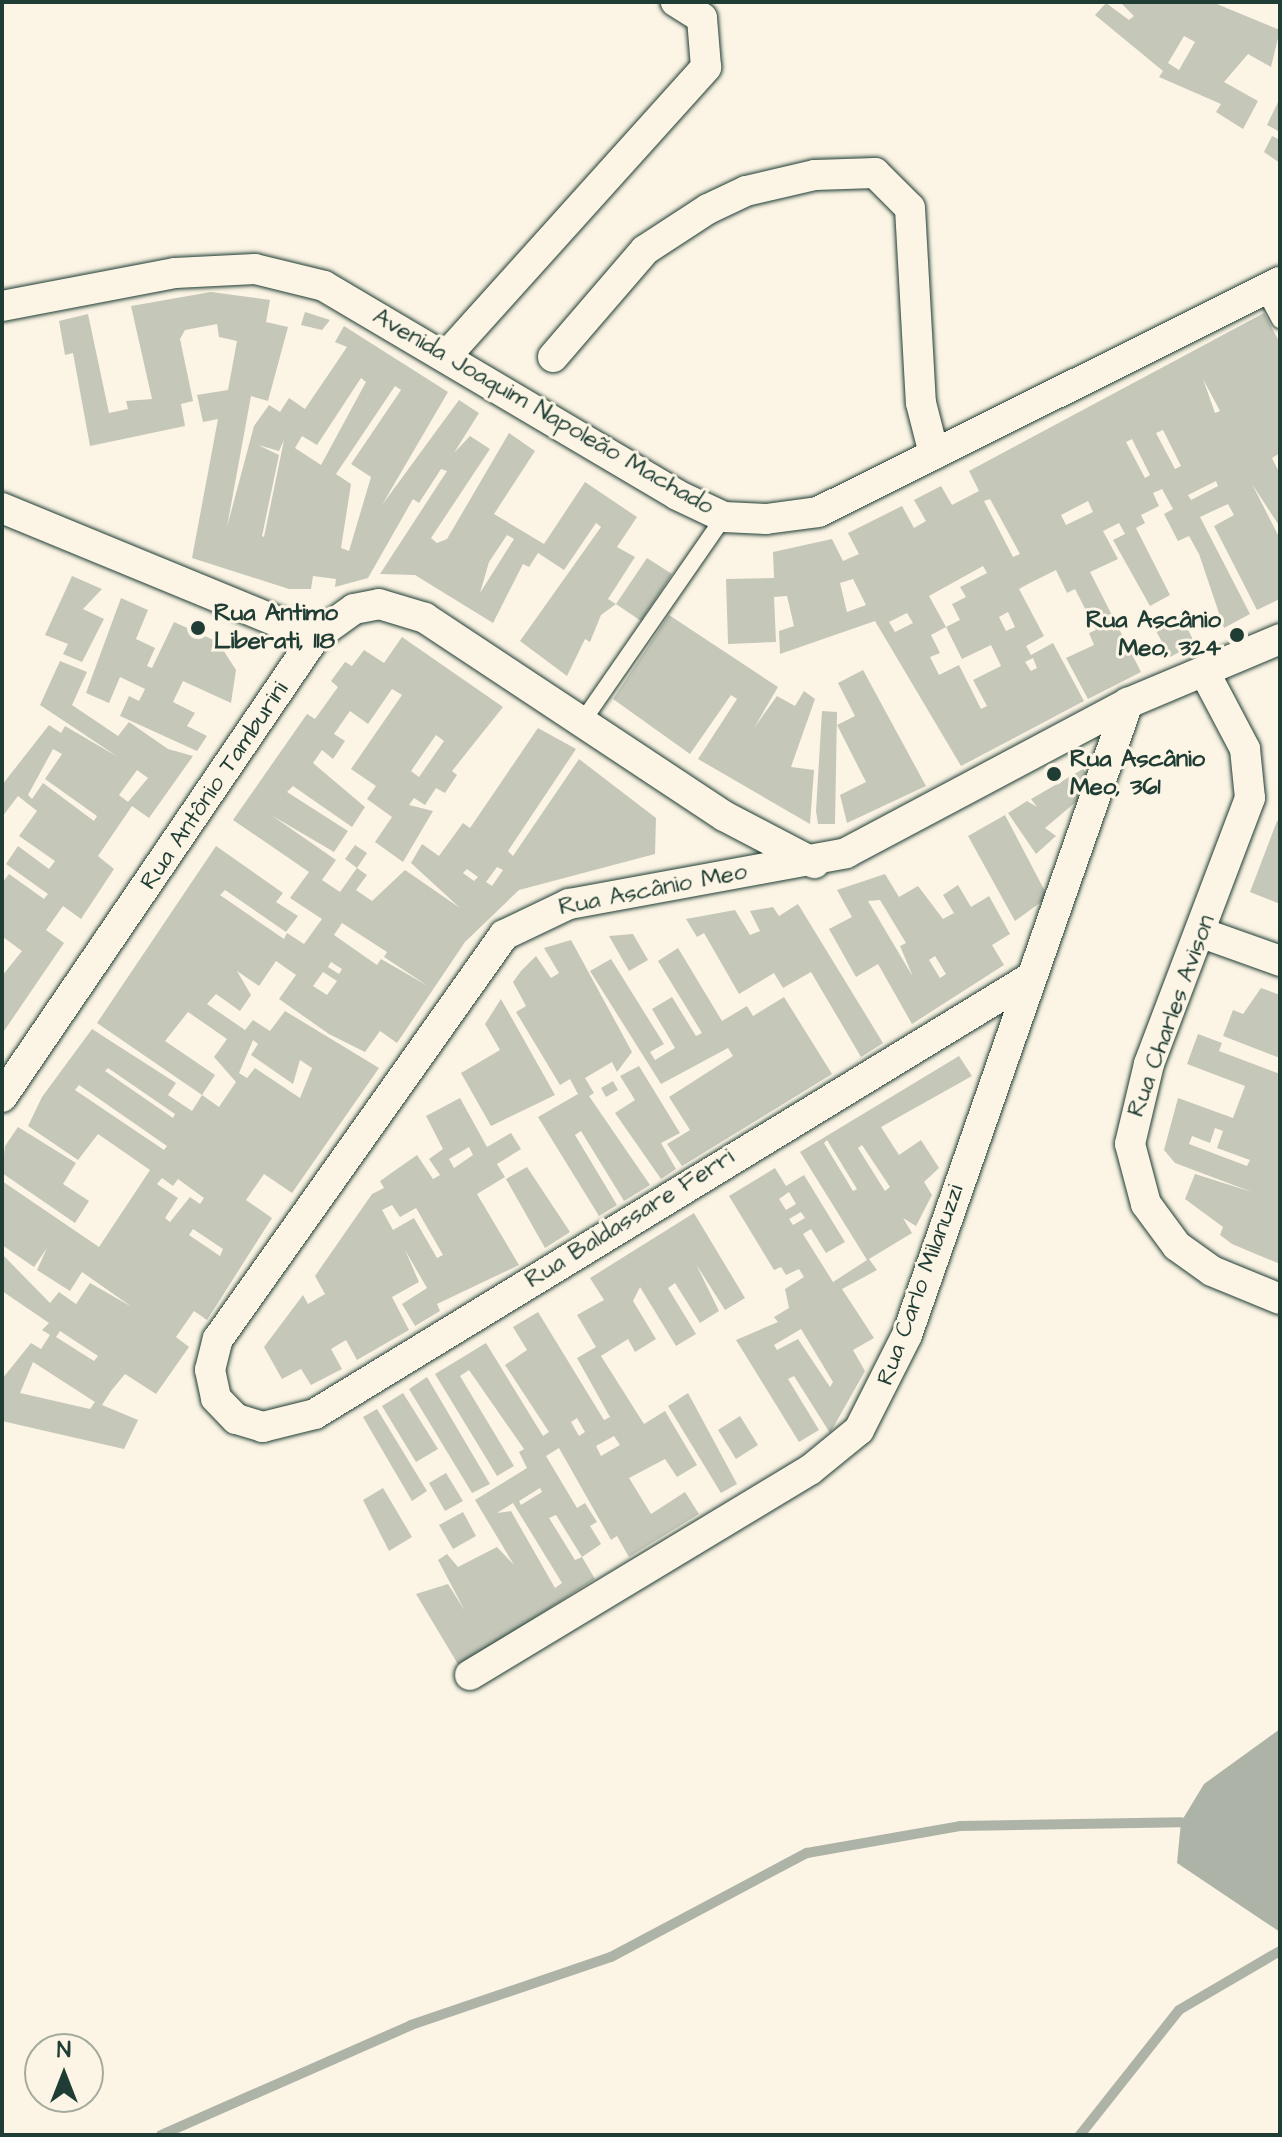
<!DOCTYPE html>
<html>
<head>
<meta charset="utf-8">
<style>
	body { margin:0 }
	#map { position:relative; width:1282px; height:2137px; overflow:hidden; background:#fcf5e5; font-family:"Architects Daughter",sans-serif }
	div>[style] { position:absolute }
	[style*='--x'] { left:calc(var(--x)*1px); top:calc(var(--y)*1px); width:calc(var(--w)*1px); rotate:calc(var(--a)*1deg) }
	.water>* { inset:0; background:#aeb3a7 }
	.stream>* { height:10px; margin:-5px; padding:0 5px; transform-origin:5px; border-radius:5px; background:#aeb3a7 }
	.building>* { inset:0; background:#c5c7b9 }
	.roads { filter:drop-shadow(0 0 2px #1f3d34) drop-shadow(0 0 2px #1f3d34) }
	.service>* { height:16px; margin:-8px; padding:0 8px; transform-origin:8px; border-radius:8px; background:#fcf5e5 }
	.minor>* { height:30px; margin:-15px; padding:0 15px; transform-origin:15px; border-radius:15px; background:#fcf5e5 }
	.dots>* { width:22px; height:22px; translate:-50% -50%; box-sizing:border-box; border:4px solid #fcf5e5; border-radius:50% }
	span { translate:-50% -50%; white-space:nowrap; text-align:center; line-height:1.15; -webkit-text-stroke:6px #fcf5e5; paint-order:stroke }
	.street-label { font-size:24px; color:#1f3d34 }
	.poi-label { font-size:24px; color:#1f3d34; font-weight:700 }
	.left { translate:0 -50%; text-align:left }
	.right { translate:-100% -50%; text-align:right }
	.frame { position:absolute; inset:0; border:4px solid #1f3d34; pointer-events:none }
	.north { position:absolute; left:24px; top:2033px; width:80px; height:80px; box-sizing:border-box; background:#fcf5e5; border:2px solid #a4ab9e; border-radius:50%; rotate:0deg; font-size:22px; font-weight:700; line-height:32px; text-align:center; color:#1f3d34 }
	.north::after { content:''; display:block; margin:auto; width:28px; height:36px; background:#1f3d34; clip-path:polygon(50% 0,100% 100%,50% 72%,0 100%) }
</style>
</head>
<body>
<div id="map">
	<div class="water">
		<div style="clip-path:polygon(1280px 1729px,1280px 1932px,1177px 1863px,1181px 1822px,1204px 1784px)"></div>
	</div>
	<div class="stream">
		<div style="--x:161;--y:2135;--w:273;--a:-23.7"></div>
		<div style="--x:411;--y:2025;--w:211;--a:-18.8"></div>
		<div style="--x:611;--y:1957;--w:222;--a:-28"></div>
		<div style="--x:807;--y:1853;--w:155;--a:-10"></div>
		<div style="--x:960;--y:1826;--w:221;--a:-1"></div>
		<div style="--x:1080;--y:2135;--w:159;--a:-51.6"></div>
		<div style="--x:1179;--y:2010;--w:117;--a:-30.3"></div>
	</div>
	<div class="building">
		<div style="clip-path:polygon(evenodd,1120px 2px,1212px 2px,1280px 30px,1271px 67px,1248px 54px,1224px 82px,1258px 101px,1243px 129px,1216px 112px,1221px 104px,1159px 77px,1163px 71px,1095px 15px,1106px 3px,1129px 20px,1134px 16px,1120px 2px,1184px 36px,1195px 42px,1179px 70px,1168px 63px,1184px 36px)"></div>
		<div style="clip-path:polygon(1280px 98px,1280px 132px,1267px 125px)"></div>
		<div style="clip-path:polygon(1272px 136px,1280px 140px,1280px 163px,1264px 152px)"></div>
		<div style="clip-path:polygon(evenodd,211px 292px,270px 300px,266px 322px,288px 327px,268px 401px,251px 396px,227px 527px,254px 426px,269px 405px,280px 412px,289px 398px,305px 409px,347px 347px,335px 342px,344px 326px,448px 392px,382px 505px,459px 400px,479px 413px,454px 453px,470px 436px,490px 449px,431px 538px,437px 543px,447px 539px,509px 433px,535px 451px,494px 514px,544px 544px,585px 482px,637px 517px,617px 547px,635px 557px,608px 599px,616px 604px,601px 615px,590px 642px,585px 639px,567px 676px,520px 641px,601px 527px,596px 523px,564px 570px,538px 553px,529px 567px,523px 564px,493px 623px,415px 575px,380px 574px,447px 471px,441px 469px,419px 503px,413px 499px,368px 578px,335px 587px,336px 579px,313px 576px,311px 589px,289px 589px,192px 558px,218px 419px,203px 422px,197px 395px,228px 390px,237px 341px,219px 337px,217px 324px,185px 330px,180px 339px,193px 401px,181px 404px,185px 426px,90px 446px,73px 353px,65px 355px,59px 321px,88px 314px,109px 413px,128px 409px,126px 401px,152px 399px,131px 306px,211px 292px,361px 378px,366px 382px,321px 465px,295px 448px,302px 436px,317px 445px,361px 378px,211px 292px,395px 386px,401px 390px,351px 464px,371px 477px,349px 551px,341px 548px,351px 484px,336px 474px,395px 386px,211px 292px,284px 440px,264px 537px,262px 536px,279px 455px,258px 445px,279px 451px,284px 440px,211px 292px,507px 535px,514px 539px,480px 593px,489px 562px,507px 535px)"></div>
		<div style="clip-path:polygon(305px 312px,330px 320px,322px 330px,301px 325px)"></div>
		<div style="clip-path:polygon(evenodd,1264px 313px,1280px 343px,1280px 453px,1272px 458px,1280px 474px,1280px 527px,1252px 484px,1280px 539px,1280px 599px,1257px 610px,1214px 526px,1234px 515px,1228px 504px,1200px 517px,1250px 614px,1224px 628px,1199px 554px,1189px 536px,1178px 541px,1164px 514px,1173px 509px,1162px 489px,1153px 493px,1159px 506px,1141px 515px,1145px 523px,1136px 528px,1170px 595px,1150px 606px,1113px 540px,1125px 534px,1119px 523px,1103px 531px,1118px 559px,1090px 572px,1141px 672px,1088px 699px,1066px 658px,1094px 645px,1089px 633px,1096px 630px,1075px 589px,1067px 593px,1056px 570px,1028px 584px,1019px 589px,1044px 636px,1026px 646px,1031px 655px,1053px 643px,1084px 701px,961px 766px,875px 621px,780px 654px,779px 631px,794px 626px,787px 596px,774px 597px,776px 642px,728px 644px,726px 579px,774px 578px,773px 552px,832px 539px,843px 561px,859px 554px,848px 533px,902px 506px,914px 528px,926px 521px,914px 500px,941px 486px,952px 505px,979px 491px,969px 471px,1264px 313px,1203px 379px,1220px 411px,1215px 413px,1203px 379px,1264px 313px,1163px 430px,1181px 466px,1175px 469px,1156px 433px,1163px 430px,1264px 313px,1132px 439px,1150px 475px,1145px 478px,1126px 442px,1132px 439px,1264px 313px,1216px 481px,1218px 486px,1191px 500px,1188px 495px,1216px 481px,1264px 313px,990px 499px,1020px 554px,1013px 557px,984px 501px,990px 499px,1264px 313px,1088px 501px,1093px 512px,1066px 525px,1061px 515px,1088px 501px,1264px 313px,983px 566px,987px 573px,960px 587px,966px 597px,952px 604px,960px 620px,946px 627px,962px 659px,991px 645px,1001px 666px,973px 680px,987px 706px,981px 709px,959px 665px,939px 675px,930px 657px,940px 653px,931px 635px,946px 627px,929px 596px,983px 566px,1264px 313px,853px 579px,866px 605px,847px 612px,840px 583px,853px 579px,1264px 313px,1008px 612px,1015px 627px,1006px 631px,999px 617px,1008px 612px,1264px 313px,907px 613px,913px 623px,895px 632px,889px 622px,907px 613px,1264px 313px,1033px 658px,1037px 668px,1031px 671px,1025px 662px,1033px 658px)"></div>
		<div style="clip-path:polygon(647px 558px,672px 574px,641px 621px,616px 604px)"></div>
		<div style="clip-path:polygon(72px 576px,102px 589px,83px 609px,104px 619px,82px 662px,63px 654px,68px 644px,45px 635px)"></div>
		<div style="clip-path:polygon(121px 598px,148px 610px,136px 639px,155px 648px,147px 666px,152px 668px,174px 622px,218px 642px,236px 670px,231px 703px,183px 681px,173px 702px,195px 713px,187px 726px,207px 736px,197px 751px,120px 716px,129px 696px,139px 701px,145px 689px,120px 677px,109px 703px,86px 693px)"></div>
		<div style="clip-path:polygon(669px 615px,778px 687px,754px 728px,777px 696px,795px 706px,804px 691px,815px 699px,791px 767px,814px 770px,810px 824px,698px 759px,737px 699px,731px 695px,690px 754px,613px 699px)"></div>
		<div style="clip-path:polygon(1181px 615px,1195px 644px,1170px 657px,1154px 627px)"></div>
		<div style="clip-path:polygon(evenodd,402px 637px,503px 707px,452px 771px,457px 775px,445px 793px,436px 788px,425px 805px,414px 798px,409px 805px,433px 811px,403px 862px,375px 842px,392px 817px,367px 799px,376px 786px,351px 769px,402px 695px,392px 689px,368px 724px,350px 711px,334px 734px,345px 741px,333px 759px,322px 750px,313px 763px,365px 807px,352px 827px,293px 786px,287px 792px,348px 831px,334px 852px,271px 815px,336px 860px,322px 880px,340px 892px,357px 868px,345px 859px,355px 845px,367px 853px,357px 868px,367px 875px,356px 890px,372px 901px,405px 870px,460px 908px,411px 863px,422px 844px,439px 856px,463px 823px,470px 828px,538px 728px,576px 749px,508px 851px,513px 856px,579px 759px,656px 818px,655px 854px,519px 890px,465px 942px,397px 1043px,380px 1031px,365px 1052px,329px 1034px,279px 999px,296px 975px,276px 961px,259px 986px,237px 971px,251px 995px,240px 1011px,216px 994px,207px 1004px,245px 1030px,253px 1020px,270px 1031px,285px 1011px,379px 1068px,292px 1193px,264px 1174px,246px 1200px,272px 1218px,207px 1320px,194px 1311px,176px 1337px,189px 1347px,156px 1394px,125px 1374px,111px 1391px,102px 1405px,138px 1420px,124px 1449px,2px 1421px,2px 1379px,31px 1343px,41px 1349px,50px 1335px,42px 1330px,49px 1323px,2px 1291px,2px 1254px,50px 1303px,59px 1292px,76px 1304px,90px 1283px,132px 1307px,82px 1272px,70px 1291px,37px 1270px,47px 1248px,34px 1267px,2px 1245px,2px 1181px,99px 1247px,150px 1170px,98px 1134px,78px 1160px,28px 1126px,42px 1097px,92px 1029px,176px 1083px,168px 1095px,192px 1111px,202px 1095px,219px 1107px,236px 1082px,214px 1057px,227px 1039px,188px 1012px,165px 1041px,215px 1075px,202px 1095px,97px 1023px,216px 846px,283px 893px,276px 902px,298px 916px,286px 932px,225px 890px,220px 895px,284px 939px,287px 933px,304px 944px,322px 919px,290px 898px,309px 872px,233px 820px,307px 714px,315px 719px,338px 687px,331px 681px,345px 662px,352px 666px,364px 650px,384px 663px,402px 637px,436px 735px,444px 741px,419px 777px,411px 771px,436px 735px,402px 637px,497px 867px,503px 870px,492px 886px,486px 882px,497px 867px,402px 637px,467px 869px,478px 877px,474px 881px,463px 873px,467px 869px,402px 637px,342px 923px,387px 952px,384px 957px,428px 986px,381px 959px,377px 965px,334px 935px,342px 923px,402px 637px,331px 962px,342px 969px,339px 974px,328px 967px,331px 962px,402px 637px,323px 972px,337px 981px,327px 995px,313px 986px,323px 972px,402px 637px,253px 1040px,258px 1044px,251px 1055px,293px 1084px,300px 1060px,312px 1068px,300px 1098px,255px 1068px,247px 1078px,239px 1073px,253px 1040px,402px 637px,108px 1068px,175px 1114px,173px 1118px,105px 1071px,108px 1068px,402px 637px,79px 1085px,167px 1146px,164px 1150px,75px 1090px,79px 1085px,402px 637px,162px 1178px,173px 1186px,178px 1179px,204px 1198px,200px 1204px,190px 1197px,170px 1222px,165px 1218px,178px 1198px,157px 1184px,162px 1178px,402px 637px,193px 1229px,223px 1249px,220px 1256px,189px 1235px,193px 1229px,402px 637px,60px 1331px,98px 1356px,94px 1361px,56px 1337px,60px 1331px,402px 637px,33px 1362px,95px 1402px,90px 1409px,20px 1393px,33px 1362px)"></div>
		<div style="clip-path:polygon(evenodd,60px 661px,87px 672px,72px 705px,118px 736px,129px 722px,168px 749px,193px 756px,149px 818px,132px 806px,98px 856px,114px 869px,81px 919px,63px 906px,46px 930px,64px 943px,2px 1034px,2px 976px,22px 951px,3px 937px,2px 883px,9px 874px,44px 899px,48px 894px,6px 864px,18px 846px,49px 869px,55px 861px,19px 836px,37px 811px,18px 796px,2px 817px,2px 785px,49px 725px,61px 733px,65px 726px,118px 757px,40px 705px,60px 661px,53px 749px,62px 754px,45px 779px,97px 816px,94px 821px,43px 783px,32px 799px,28px 795px,53px 749px,60px 661px,137px 770px,148px 778px,128px 802px,119px 795px,137px 770px)"></div>
		<div style="clip-path:polygon(863px 670px,926px 786px,847px 823px,840px 795px,866px 782px,837px 725px,855px 716px,838px 683px)"></div>
		<div style="clip-path:polygon(822px 711px,837px 712px,835px 824px,818px 824px,816px 811px)"></div>
		<div style="clip-path:polygon(1083px 769px,1096px 785px,1045px 828px,1056px 836px,1036px 854px,1008px 813px,1027px 801px,1037px 807px,1031px 799px)"></div>
		<div style="clip-path:polygon(1005px 815px,1048px 897px,1015px 921px,968px 836px)"></div>
		<div style="clip-path:polygon(1277px 821px,1280px 822px,1280px 904px,1250px 892px)"></div>
		<div style="clip-path:polygon(evenodd,885px 874px,899px 897px,918px 886px,943px 919px,954px 913px,943px 895px,958px 885px,971px 907px,989px 896px,1010px 934px,992px 945px,1004px 965px,912px 1024px,878px 964px,856px 977px,829px 929px,852px 917px,837px 890px,885px 874px,880px 900px,906px 943px,900px 946px,913px 977px,868px 901px,880px 900px,885px 874px,935px 956px,946px 974px,940px 978px,929px 960px,935px 956px)"></div>
		<div style="clip-path:polygon(798px 904px,883px 1043px,861px 1057px,811px 972px,783px 988px,774px 973px,739px 994px,704px 933px,697px 937px,686px 919px,735px 910px,750px 935px,760px 931px,750px 911px,773px 907px,779px 916px)"></div>
		<div style="clip-path:polygon(633px 934px,648px 960px,629px 971px,609px 936px)"></div>
		<div style="clip-path:polygon(571px 940px,632px 1052px,617px 1072px,612px 1062px,585px 1078px,594px 1093px,589px 1096px,650px 1185px,624px 1201px,581px 1131px,575px 1135px,617px 1205px,599px 1216px,538px 1117px,578px 1094px,570px 1079px,560px 1085px,516px 1012px,526px 1006px,513px 982px,521px 971px,536px 956px,551px 978px,559px 973px,544px 948px)"></div>
		<div style="clip-path:polygon(678px 948px,722px 1021px,747px 1006px,753px 1016px,784px 997px,832px 1074px,682px 1166px,667px 1144px,690px 1130px,669px 1097px,733px 1056px,728px 1048px,661px 1084px,590px 971px,611px 959px,664px 1044px,650px 1052px,655px 1060px,675px 1048px,652px 1009px,672px 997px,696px 1036px,702px 1033px,658px 961px)"></div>
		<div style="clip-path:polygon(1261px 988px,1280px 995px,1280px 1058px,1223px 1036px,1233px 1010px,1243px 1014px)"></div>
		<div style="clip-path:polygon(501px 999px,555px 1095px,491px 1126px,461px 1073px,500px 1050px,485px 1024px)"></div>
		<div style="clip-path:polygon(evenodd,1198px 1034px,1222px 1043px,1219px 1051px,1280px 1074px,1280px 1264px,1232px 1244px,1220px 1235px,1223px 1227px,1185px 1199px,1195px 1174px,1252px 1192px,1175px 1163px,1164px 1150px,1178px 1098px,1233px 1118px,1245px 1086px,1187px 1064px,1198px 1034px,1215px 1128px,1223px 1131px,1217px 1148px,1250px 1160px,1247px 1166px,1189px 1144px,1192px 1136px,1210px 1143px,1215px 1128px)"></div>
		<div style="clip-path:polygon(evenodd,959px 1056px,972px 1076px,881px 1127px,899px 1155px,921px 1140px,939px 1168px,924px 1182px,932px 1195px,916px 1226px,903px 1218px,912px 1233px,869px 1259px,877px 1270px,842px 1289px,874px 1338px,853px 1350px,865px 1371px,830px 1433px,794px 1376px,788px 1379px,819px 1430px,799px 1442px,736px 1340px,778px 1322px,774px 1317px,789px 1308px,785px 1289px,804px 1277px,799px 1269px,786px 1275px,781px 1267px,774px 1270px,729px 1196px,775px 1168px,786px 1186px,804px 1175px,845px 1242px,826px 1253px,811px 1229px,803px 1234px,833px 1282px,867px 1260px,800px 1152px,959px 1056px,827px 1140px,857px 1189px,853px 1191px,824px 1143px,827px 1140px,959px 1056px,862px 1145px,890px 1187px,885px 1191px,858px 1148px,862px 1145px,959px 1056px,789px 1192px,796px 1204px,786px 1210px,779px 1199px,789px 1192px,959px 1056px,801px 1212px,805px 1218px,793px 1225px,789px 1219px,801px 1212px,959px 1056px,801px 1329px,833px 1382px,830px 1387px,798px 1339px,777px 1350px,774px 1345px,801px 1329px)"></div>
		<div style="clip-path:polygon(639px 1066px,680px 1133px,661px 1143px,676px 1169px,661px 1179px,615px 1113px,635px 1100px,620px 1076px)"></div>
		<div style="clip-path:polygon(613px 1081px,618px 1090px,606px 1097px,601px 1088px)"></div>
		<div style="clip-path:polygon(evenodd,460px 1098px,487px 1147px,511px 1133px,521px 1149px,497px 1164px,505px 1177px,477px 1194px,519px 1265px,437px 1304px,440px 1311px,415px 1326px,402px 1304px,427px 1288px,405px 1250px,419px 1282px,392px 1297px,409px 1330px,357px 1360px,346px 1340px,331px 1349px,342px 1369px,311px 1385px,301px 1369px,282px 1379px,264px 1347px,303px 1295px,308px 1304px,325px 1294px,315px 1276px,372px 1194px,384px 1188px,380px 1181px,417px 1155px,433px 1179px,440px 1175px,429px 1159px,443px 1149px,426px 1116px,460px 1098px,469px 1147px,473px 1155px,454px 1168px,449px 1159px,469px 1147px,460px 1098px,392px 1205px,400px 1217px,416px 1208px,443px 1255px,437px 1258px,414px 1218px,393px 1230px,382px 1210px,392px 1205px)"></div>
		<div style="clip-path:polygon(18px 1127px,76px 1163px,63px 1184px,89px 1201px,75px 1223px,2px 1173px,5px 1146px)"></div>
		<div style="clip-path:polygon(527px 1167px,570px 1232px,545px 1248px,506px 1179px)"></div>
		<div style="clip-path:polygon(evenodd,694px 1213px,745px 1298px,725px 1310px,696px 1264px,719px 1311px,700px 1323px,675px 1283px,668px 1288px,696px 1334px,676px 1346px,640px 1287px,633px 1301px,656px 1339px,635px 1352px,628px 1339px,601px 1356px,644px 1424px,665px 1411px,697px 1465px,677px 1477px,665px 1459px,629px 1478px,651px 1514px,685px 1492px,699px 1514px,629px 1557px,617px 1536px,611px 1540px,559px 1448px,546px 1456px,577px 1508px,585px 1503px,597px 1522px,590px 1526px,601px 1544px,582px 1557px,595px 1579px,459px 1666px,416px 1594px,448px 1584px,465px 1611px,438px 1560px,447px 1554px,458px 1567px,497px 1547px,514px 1565px,475px 1500px,527px 1468px,519px 1452px,524px 1449px,469px 1370px,460px 1376px,514px 1466px,497px 1476px,435px 1374px,486px 1343px,543px 1436px,549px 1432px,505px 1365px,527px 1350px,513px 1327px,538px 1312px,604px 1420px,610px 1417px,577px 1358px,596px 1347px,577px 1315px,604px 1300px,590px 1278px,694px 1213px,577px 1418px,585px 1432px,579px 1436px,571px 1422px,577px 1418px,694px 1213px,614px 1436px,620px 1445px,601px 1456px,596px 1446px,614px 1436px,694px 1213px,540px 1488px,542px 1492px,521px 1505px,519px 1501px,540px 1488px,694px 1213px,513px 1503px,562px 1583px,555px 1588px,511px 1511px,497px 1513px,513px 1503px,694px 1213px,556px 1515px,582px 1557px,575px 1560px,549px 1518px,556px 1515px)"></div>
		<div style="clip-path:polygon(427px 1377px,490px 1484px,472px 1493px,409px 1389px)"></div>
		<div style="clip-path:polygon(403px 1393px,438px 1449px,416px 1462px,382px 1406px)"></div>
		<div style="clip-path:polygon(688px 1393px,737px 1484px,721px 1493px,668px 1406px)"></div>
		<div style="clip-path:polygon(377px 1409px,427px 1491px,412px 1501px,363px 1417px)"></div>
		<div style="clip-path:polygon(740px 1416px,758px 1445px,736px 1459px,718px 1430px)"></div>
		<div style="clip-path:polygon(446px 1473px,463px 1501px,445px 1511px,429px 1483px)"></div>
		<div style="clip-path:polygon(383px 1488px,412px 1537px,389px 1551px,363px 1500px)"></div>
		<div style="clip-path:polygon(463px 1512px,476px 1536px,453px 1549px,439px 1525px)"></div>
	</div>
	<div class="roads">
		<div class="service">
			<div style="--x:1264;--y:290;--w:34;--a:62"></div>
			<div style="--x:582;--y:722;--w:249;--a:-55.3"></div>
		</div>
		<div class="minor">
			<div style="--x:2;--y:306;--w:176;--a:-10.8"></div>
			<div style="--x:175;--y:273;--w:80;--a:-2.9"></div>
			<div style="--x:255;--y:269;--w:71;--a:13.8"></div>
			<div style="--x:324;--y:286;--w:410;--a:30.6"></div>
			<div style="--x:677;--y:495;--w:52;--a:25.1"></div>
			<div style="--x:724;--y:517;--w:42;--a:2.7"></div>
			<div style="--x:766;--y:519;--w:52;--a:-7.7"></div>
			<div style="--x:818;--y:512;--w:516;--a:-26.47"></div>
			<div style="--x:448;--y:354;--w:386;--a:-48"></div>
			<div style="--x:706;--y:67;--w:49;--a:-94.7"></div>
			<div style="--x:702;--y:18;--w:31;--a:-148"></div>
			<div style="--x:553;--y:357;--w:141;--a:-49.3"></div>
			<div style="--x:645;--y:250;--w:75;--a:-33.1"></div>
			<div style="--x:708;--y:209;--w:42;--a:-25.3"></div>
			<div style="--x:746;--y:191;--w:71;--a:-13.1"></div>
			<div style="--x:815;--y:175;--w:60;--a:-1.9"></div>
			<div style="--x:875;--y:173;--w:49;--a:45"></div>
			<div style="--x:910;--y:208;--w:195;--a:86.8"></div>
			<div style="--x:921;--y:403;--w:53;--a:75.7"></div>
			<div style="--x:2;--y:508;--w:339;--a:22.4"></div>
			<div style="--x:1205;--y:673;--w:86;--a:62.2"></div>
			<div style="--x:1245;--y:749;--w:49;--a:84.2"></div>
			<div style="--x:1250;--y:798;--w:285;--a:110.8"></div>
			<div style="--x:1149;--y:1064;--w:82;--a:103.4"></div>
			<div style="--x:1130;--y:1144;--w:62;--a:75.1"></div>
			<div style="--x:1146;--y:1204;--w:52;--a:53.6"></div>
			<div style="--x:1177;--y:1246;--w:43;--a:35.5"></div>
			<div style="--x:1212;--y:1271;--w:74;--a:22.4"></div>
			<div style="--x:1202;--y:933;--w:83;--a:19.7"></div>
			<div style="--x:1030;--y:978;--w:837;--a:148.63"></div>
			<div style="--x:315;--y:1414;--w:54;--a:166"></div>
			<div style="--x:263;--y:1427;--w:28;--a:-163"></div>
			<div style="--x:236;--y:1419;--w:29;--a:-134"></div>
			<div style="--x:216;--y:1398;--w:29;--a:-102"></div>
			<div style="--x:210;--y:1370;--w:32;--a:-76"></div>
			<div style="--x:218;--y:1339;--w:495;--a:-54.7"></div>
			<div style="--x:504;--y:935;--w:72;--a:-25.5"></div>
			<div style="--x:569;--y:904;--w:282;--a:-10.4"></div>
			<div style="--x:846;--y:853;--w:319;--a:-28"></div>
			<div style="--x:1128;--y:703;--w:165;--a:-22.8"></div>
			<div style="--x:2;--y:1097;--w:556;--a:-55.77"></div>
			<div style="--x:315;--y:637;--w:48;--a:-35.7"></div>
			<div style="--x:354;--y:609;--w:25;--a:-11"></div>
			<div style="--x:379;--y:604;--w:48;--a:16.9"></div>
			<div style="--x:425;--y:618;--w:359;--a:33.5"></div>
			<div style="--x:724;--y:816;--w:102;--a:27.6"></div>
			<div style="--x:470;--y:1675;--w:397;--a:-31.1"></div>
			<div style="--x:810;--y:1470;--w:63;--a:-39.2"></div>
			<div style="--x:859;--y:1430;--w:106;--a:-63.2"></div>
			<div style="--x:907;--y:1335;--w:670;--a:-70.73"></div>
		</div>
	</div>
	<div class="dots">
		<div style="left:198px;top:628px;background:#1f3d34"></div>
		<div style="left:1237px;top:635px;background:#1f3d34"></div>
		<div style="left:1054px;top:774px;background:#1f3d34"></div>
	</div>
	<div class="street-label">
		<span style="left:543px;top:412px;rotate:30deg">Avenida Joaquim Napoleão Machado</span>
		<span style="left:215px;top:786px;rotate:-56deg">Rua Antônio Tamburini</span>
		<span style="left:653px;top:890px;rotate:-11deg">Rua Ascânio Meo</span>
		<span style="left:1172px;top:1016px;rotate:-70deg">Rua Charles Avison</span>
		<span style="left:630px;top:1219px;rotate:-32deg">Rua Baldassare Ferri</span>
		<span style="left:921px;top:1285px;rotate:-70deg">Rua Carlo Milanuzzi</span>
	</div>
	<div class="poi-label">
		<span class="left" style="left:214px;top:628px">Rua Antimo<br>Liberati, 118</span>
		<span class="right" style="left:1221px;top:635px">Rua Ascânio<br>Meo, 324</span>
		<span class="left" style="left:1070px;top:774px">Rua Ascânio<br>Meo, 361</span>
	</div>
	<div class="frame"></div>
	<div class="north">N</div>
</div>
</body>
</html>
